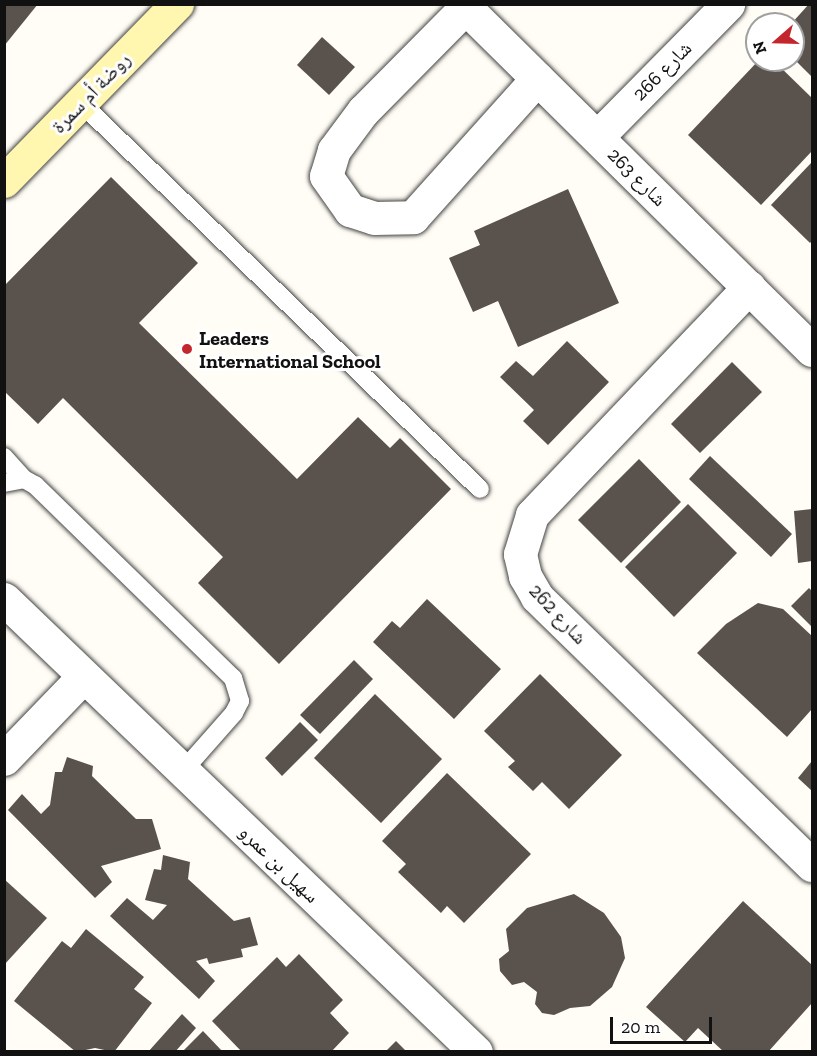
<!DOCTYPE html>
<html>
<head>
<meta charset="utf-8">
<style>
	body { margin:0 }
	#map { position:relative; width:817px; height:1056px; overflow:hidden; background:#fffdf5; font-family:"Zilla Slab","Noto Naskh Arabic",serif }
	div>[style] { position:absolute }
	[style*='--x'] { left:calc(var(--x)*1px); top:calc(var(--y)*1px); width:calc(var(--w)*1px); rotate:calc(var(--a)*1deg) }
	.building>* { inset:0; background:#5a524d }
	.roads { filter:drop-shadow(0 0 2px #444) drop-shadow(0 0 2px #444) }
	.lane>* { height:18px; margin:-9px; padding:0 9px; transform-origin:9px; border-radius:9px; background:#fff }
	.street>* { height:33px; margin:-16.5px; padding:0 16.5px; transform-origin:16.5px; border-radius:16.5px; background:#fff }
	.secondary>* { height:33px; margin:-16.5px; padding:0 16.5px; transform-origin:16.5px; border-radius:16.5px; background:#fff6b0 }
	.dots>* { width:16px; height:16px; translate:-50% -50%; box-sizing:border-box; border:3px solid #fff; border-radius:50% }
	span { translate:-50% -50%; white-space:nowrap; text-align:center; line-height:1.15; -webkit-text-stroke:6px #fff; paint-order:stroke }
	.street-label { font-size:20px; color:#111 }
	.poi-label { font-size:20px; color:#111; font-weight:700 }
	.left { translate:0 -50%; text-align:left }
	.frame { position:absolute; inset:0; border:6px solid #111; pointer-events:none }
	.north { position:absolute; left:745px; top:12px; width:60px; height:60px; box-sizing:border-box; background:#fff; border:2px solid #a0a0a0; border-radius:50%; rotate:250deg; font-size:16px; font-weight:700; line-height:24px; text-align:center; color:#111 }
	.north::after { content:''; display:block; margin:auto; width:21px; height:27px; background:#c4262e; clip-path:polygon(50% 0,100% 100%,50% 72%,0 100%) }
	.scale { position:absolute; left:610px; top:1017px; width:102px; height:27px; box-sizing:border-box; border:3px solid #111; border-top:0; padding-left:8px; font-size:18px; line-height:21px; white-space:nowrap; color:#111; -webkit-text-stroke:4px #fff; paint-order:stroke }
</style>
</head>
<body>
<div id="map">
	<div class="building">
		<div style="clip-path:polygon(4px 4px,38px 4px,4px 46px)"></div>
		<div style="clip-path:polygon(809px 4px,812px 4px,812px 77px,793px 58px,791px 24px)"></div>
		<div style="clip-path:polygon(322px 37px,355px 67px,329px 95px,297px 65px)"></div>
		<div style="clip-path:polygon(759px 60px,773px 60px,812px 98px,812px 151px,761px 205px,688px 135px)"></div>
		<div style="clip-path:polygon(812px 162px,812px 241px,810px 243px,771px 205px)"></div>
		<div style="clip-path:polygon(111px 177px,198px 263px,139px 323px,297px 479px,358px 417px,390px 448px,400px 438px,451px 489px,279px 664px,198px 583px,223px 557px,63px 398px,38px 424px,4px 391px,4px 286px)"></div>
		<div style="clip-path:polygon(568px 189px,619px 303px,518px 347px,498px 301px,473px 312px,449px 258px,480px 245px,474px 231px)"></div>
		<div style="clip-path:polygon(567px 341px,609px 382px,548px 445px,523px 421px,534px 410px,500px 377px,516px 361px,533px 376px)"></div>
		<div style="clip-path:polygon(732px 362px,762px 392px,700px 453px,671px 424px)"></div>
		<div style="clip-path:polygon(710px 456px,792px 534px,771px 557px,689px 479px)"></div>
		<div style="clip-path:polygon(639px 459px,681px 502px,621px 563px,578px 520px)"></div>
		<div style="clip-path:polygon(688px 504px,737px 553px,674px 617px,625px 567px)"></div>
		<div style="clip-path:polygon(812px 509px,812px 561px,798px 563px,794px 511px)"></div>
		<div style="clip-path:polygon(809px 588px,812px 591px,812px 627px,791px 606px)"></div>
		<div style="clip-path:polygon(427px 599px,501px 669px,454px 719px,373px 642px,392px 621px,400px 628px)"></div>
		<div style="clip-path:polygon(758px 603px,783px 609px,812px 636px,812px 709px,787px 737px,697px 653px,726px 624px)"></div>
		<div style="clip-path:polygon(354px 660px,373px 679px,320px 734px,300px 715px)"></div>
		<div style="clip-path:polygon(540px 674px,622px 755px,569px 809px,542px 782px,533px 791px,508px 767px,515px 761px,484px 731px)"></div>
		<div style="clip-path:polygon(375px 694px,442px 759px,381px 823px,314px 758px)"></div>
		<div style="clip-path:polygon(300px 722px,318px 740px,282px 776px,265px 758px)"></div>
		<div style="clip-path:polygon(67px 757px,93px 766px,92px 776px,136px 819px,152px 819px,161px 849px,101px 866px,112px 882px,95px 898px,8px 810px,22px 794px,41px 814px,50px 805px,55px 772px,62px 772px)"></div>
		<div style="clip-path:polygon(812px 761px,812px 791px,798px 778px)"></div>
		<div style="clip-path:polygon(447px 773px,531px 854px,464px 923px,447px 906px,441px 913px,398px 872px,406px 864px,382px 841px)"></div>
		<div style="clip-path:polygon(163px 855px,190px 862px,188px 879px,234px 921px,250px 917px,258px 945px,241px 949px,243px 957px,209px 964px,207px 958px,196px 961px,215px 981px,199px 999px,110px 916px,127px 898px,153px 920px,167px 905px,145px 900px,154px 869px,161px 870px)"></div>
		<div style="clip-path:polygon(4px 879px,47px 918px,4px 965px)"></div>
		<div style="clip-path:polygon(574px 894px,604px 913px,621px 937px,625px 958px,612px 987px,590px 1006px,570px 1008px,554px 1015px,542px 1013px,535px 1004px,537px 992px,524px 982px,512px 985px,500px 971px,499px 959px,509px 951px,506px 929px,527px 908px)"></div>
		<div style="clip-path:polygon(743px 901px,812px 965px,812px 1003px,768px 1052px,724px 1052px,698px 1028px,685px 1042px,646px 1007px)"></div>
		<div style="clip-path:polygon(86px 929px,144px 977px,134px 989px,152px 1003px,114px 1052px,95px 1048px,76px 1052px,14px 1001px,62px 941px,71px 948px)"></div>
		<div style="clip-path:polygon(299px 954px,343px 1000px,330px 1013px,349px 1033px,331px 1052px,242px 1052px,212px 1021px,277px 957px,286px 967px)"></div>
		<div style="clip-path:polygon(182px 1014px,196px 1028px,175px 1052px,148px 1052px)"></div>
		<div style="clip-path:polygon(203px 1031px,223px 1052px,182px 1052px)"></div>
		<div style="clip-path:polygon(396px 1041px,407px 1052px,385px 1052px)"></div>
	</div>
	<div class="roads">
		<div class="lane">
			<div style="--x:81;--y:103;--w:555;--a:44.05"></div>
			<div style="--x:4;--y:457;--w:30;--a:48"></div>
			<div style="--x:4;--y:483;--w:20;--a:-11"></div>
			<div style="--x:24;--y:479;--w:13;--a:29"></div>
			<div style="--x:35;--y:485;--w:277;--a:44.3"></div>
			<div style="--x:233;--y:678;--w:24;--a:73"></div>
			<div style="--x:240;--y:701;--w:13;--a:117"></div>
			<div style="--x:234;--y:713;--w:79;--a:131.4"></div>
		</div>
		<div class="street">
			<div style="--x:462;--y:4;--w:492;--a:44.7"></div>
			<div style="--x:465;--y:8;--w:145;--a:134.7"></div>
			<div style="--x:363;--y:111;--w:49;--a:126.6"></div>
			<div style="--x:334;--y:150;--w:27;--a:107"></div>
			<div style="--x:326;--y:176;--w:42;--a:54.8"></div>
			<div style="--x:350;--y:210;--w:25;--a:18"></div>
			<div style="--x:374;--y:218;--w:39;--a:-1"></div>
			<div style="--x:413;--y:217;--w:186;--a:-48.1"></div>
			<div style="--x:597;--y:137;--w:187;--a:-45.4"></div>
			<div style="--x:749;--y:287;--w:315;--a:133.6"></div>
			<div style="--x:532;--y:515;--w:41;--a:107.1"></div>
			<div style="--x:520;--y:554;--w:23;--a:77"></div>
			<div style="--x:525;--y:576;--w:24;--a:60"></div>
			<div style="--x:537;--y:597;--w:384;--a:44.3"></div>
			<div style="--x:4;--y:599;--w:654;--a:43.82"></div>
			<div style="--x:4;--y:759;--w:114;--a:-46.1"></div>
		</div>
		<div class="secondary">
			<div style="--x:4;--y:181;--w:248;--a:-45.7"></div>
		</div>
	</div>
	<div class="dots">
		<div style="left:187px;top:349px;background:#c4262e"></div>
	</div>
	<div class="street-label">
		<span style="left:662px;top:71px;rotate:-45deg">شارع 266</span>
		<span style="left:91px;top:93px;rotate:-46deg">روضة أم سمرة</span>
		<span style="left:637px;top:177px;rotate:45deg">شارع 263</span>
		<span style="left:558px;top:614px;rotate:47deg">شارع 262</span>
		<span style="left:279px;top:864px;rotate:44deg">سهيل بن عمرو</span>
	</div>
	<div class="poi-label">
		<span class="left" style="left:199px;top:350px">Leaders<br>International School</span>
	</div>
	<div class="frame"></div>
	<div class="north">N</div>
	<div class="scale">20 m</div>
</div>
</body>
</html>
